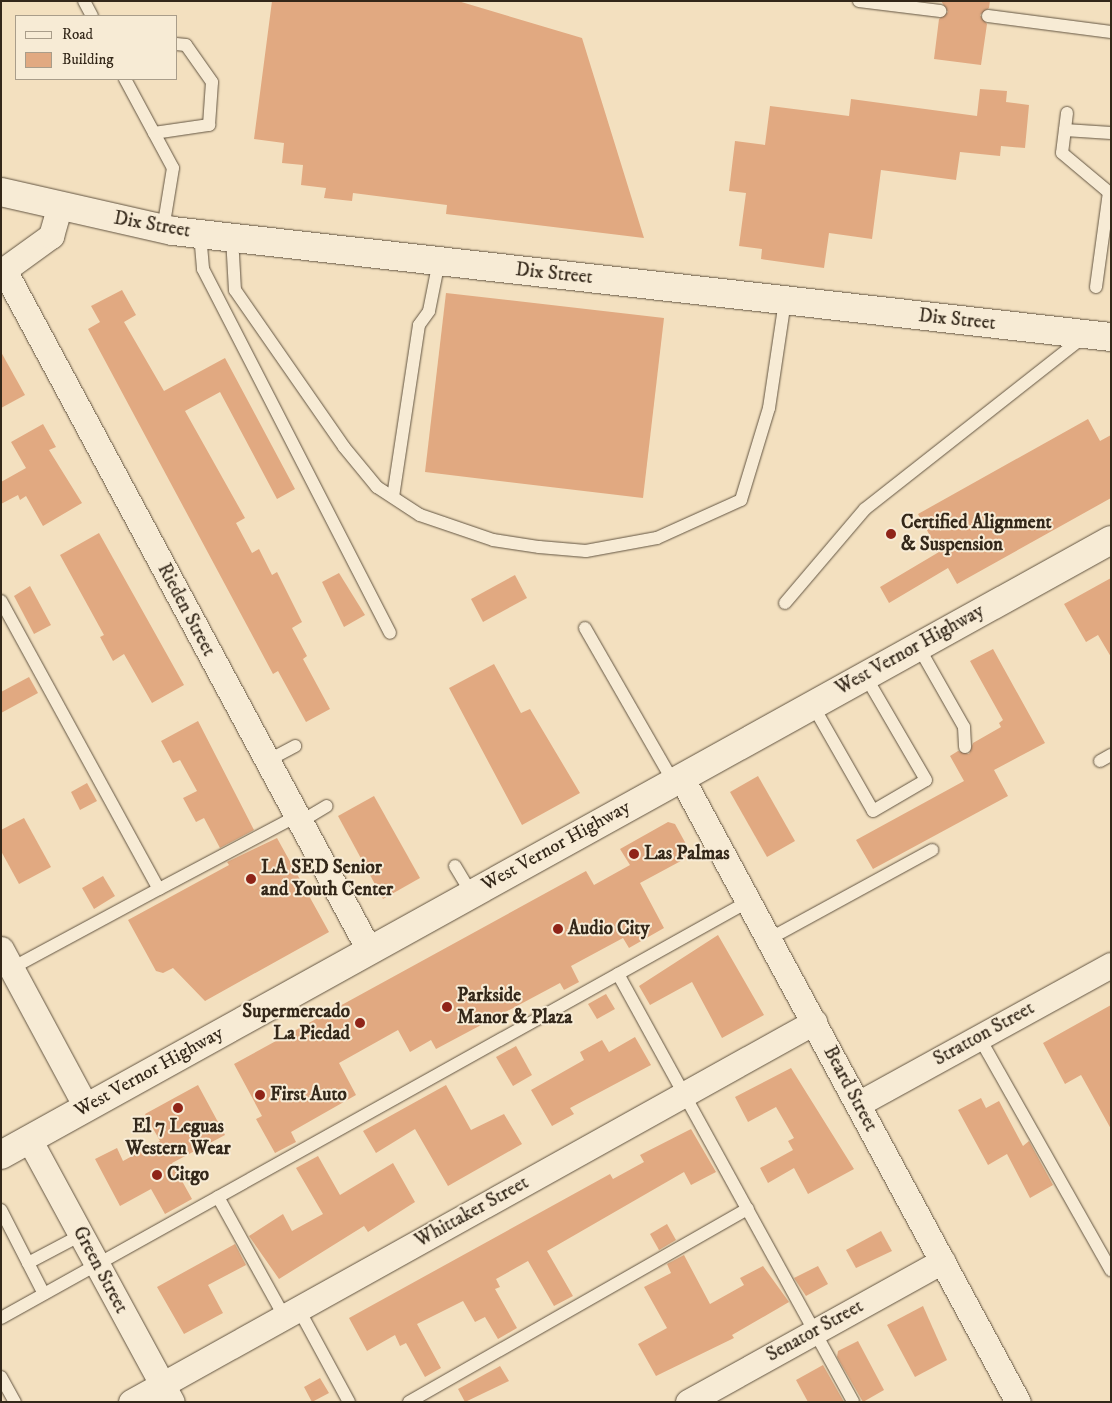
<!DOCTYPE html>
<html>
<head>
<meta charset="utf-8">
<style>
	body { margin:0 }
	#map { position:relative; width:1112px; height:1403px; overflow:hidden; background:#f3e0bf; font-family:"IM FELL DW Pica",serif }
	div>[style] { position:absolute }
	[style*='--x'] { left:calc(var(--x)*1px); top:calc(var(--y)*1px); width:calc(var(--w)*1px); rotate:calc(var(--a)*1deg) }
	.building>* { inset:0; background:#e1a981 }
	.roads { filter:drop-shadow(0 0 1px #635542) drop-shadow(0 0 1px #635542) }
	.service>* { height:12px; margin:-6px; padding:0 6px; transform-origin:6px; border-radius:6px; background:#f7ebd5 }
	.minor>* { height:25px; margin:-12.5px; padding:0 12.5px; transform-origin:12.5px; border-radius:12.5px; background:#f7ebd5 }
	.tertiary>* { height:28px; margin:-14px; padding:0 14px; transform-origin:14px; border-radius:14px; background:#f7ebd5 }
	.dots>* { width:14px; height:14px; translate:-50% -50%; box-sizing:border-box; border:2px solid #f7ebd5; border-radius:50% }
	span { translate:-50% -50%; white-space:nowrap; text-align:center; line-height:1.15; -webkit-text-stroke:4px #f7ebd5; paint-order:stroke }
	.street-label { font-size:19px; color:#332719 }
	.poi-label { font-size:19px; color:#332719; font-weight:700 }
	.left { translate:0 -50%; text-align:left }
	.right { translate:-100% -50%; text-align:right }
	.frame { position:absolute; inset:0; border:2px solid #332719; pointer-events:none }
	.legend { position:absolute; left:15px; top:15px; width:162px; height:65px; box-sizing:border-box; background:#f7ebd5; border:1px solid #a99d8a; margin:0; padding:6px 9px; list-style:none; font-size:15px; color:#332719 }
	.legend li { display:flex; align-items:center; gap:10px; height:25px }
	.legend b { width:25px; border:1px solid #a99d8a }
</style>
</head>
<body>
<div id="map">
	<div class="building">
		<div style="clip-path:polygon(272px 1px,458px 1px,582px 38px,644px 238px,446px 214px,447px 205px,353px 193px,352px 201px,324px 198px,326px 188px,301px 185px,303px 165px,282px 163px,284px 143px,254px 139px)"></div>
		<div style="clip-path:polygon(941px 1px,990px 1px,989px 8px,980px 15px,987px 24px,981px 65px,934px 59px,939px 19px,948px 12px)"></div>
		<div style="clip-path:polygon(980px 89px,1007px 91px,1006px 102px,1029px 105px,1025px 148px,1001px 146px,1000px 156px,960px 152px,956px 180px,881px 170px,872px 239px,829px 233px,824px 268px,761px 259px,762px 249px,739px 246px,746px 193px,729px 191px,735px 141px,765px 145px,770px 106px,849px 116px,851px 99px,977px 116px)"></div>
		<div style="clip-path:polygon(122px 290px,136px 315px,124px 322px,164px 391px,225px 358px,295px 489px,277px 499px,220px 392px,185px 411px,245px 518px,236px 523px,252px 553px,259px 549px,272px 575px,277px 572px,302px 622px,292px 628px,307px 656px,303px 659px,330px 709px,306px 722px,278px 671px,273px 674px,88px 329px,100px 322px,91px 306px)"></div>
		<div style="clip-path:polygon(446px 293px,664px 318px,643px 498px,425px 472px)"></div>
		<div style="clip-path:polygon(1px 352px,25px 395px,1px 408px)"></div>
		<div style="clip-path:polygon(1088px 419px,1100px 441px,1111px 435px,1111px 498px,957px 584px,948px 568px,889px 603px,880px 587px,939px 552px,918px 514px)"></div>
		<div style="clip-path:polygon(43px 424px,56px 447px,49px 450px,82px 503px,43px 526px,26px 496px,20px 500px,18px 495px,1px 504px,1px 482px,26px 468px,11px 442px)"></div>
		<div style="clip-path:polygon(99px 533px,184px 685px,152px 703px,124px 654px,113px 661px,100px 637px,104px 635px,60px 555px)"></div>
		<div style="clip-path:polygon(339px 573px,365px 615px,344px 627px,322px 582px)"></div>
		<div style="clip-path:polygon(515px 575px,527px 598px,483px 622px,471px 599px)"></div>
		<div style="clip-path:polygon(1111px 578px,1111px 657px,1098px 635px,1086px 642px,1064px 604px)"></div>
		<div style="clip-path:polygon(30px 586px,51px 625px,34px 634px,14px 596px)"></div>
		<div style="clip-path:polygon(993px 649px,1045px 743px,994px 770px,1008px 796px,873px 869px,856px 840px,964px 781px,950px 756px,958px 751px,969px 754px,973px 743px,1001px 727px,999px 723px,1003px 720px,970px 661px)"></div>
		<div style="clip-path:polygon(494px 664px,521px 713px,530px 709px,580px 793px,522px 825px,449px 688px)"></div>
		<div style="clip-path:polygon(29px 677px,38px 693px,1px 713px,1px 692px)"></div>
		<div style="clip-path:polygon(198px 721px,254px 830px,220px 848px,204px 818px,196px 822px,183px 798px,197px 791px,180px 760px,173px 763px,161px 741px)"></div>
		<div style="clip-path:polygon(758px 776px,795px 841px,767px 857px,730px 792px)"></div>
		<div style="clip-path:polygon(87px 783px,97px 801px,80px 810px,71px 792px)"></div>
		<div style="clip-path:polygon(374px 796px,420px 878px,383px 899px,338px 816px)"></div>
		<div style="clip-path:polygon(24px 818px,51px 867px,19px 884px,1px 851px,1px 830px)"></div>
		<div style="clip-path:polygon(668px 822px,675px 824px,692px 855px,640px 883px,664px 928px,629px 948px,623px 938px,571px 966px,579px 982px,564px 990px,560px 983px,436px 1049px,431px 1040px,410px 1052px,398px 1030px,339px 1063px,356px 1095px,291px 1132px,296px 1142px,275px 1153px,256px 1119px,262px 1116px,234px 1064px,586px 871px,594px 885px,630px 865px,620px 849px)"></div>
		<div style="clip-path:polygon(277px 838px,329px 932px,205px 1001px,173px 968px,163px 973px,156px 971px,128px 920px,229px 865px,227px 862px)"></div>
		<div style="clip-path:polygon(103px 876px,115px 896px,94px 909px,82px 888px)"></div>
		<div style="clip-path:polygon(718px 935px,764px 1015px,722px 1038px,692px 982px,650px 1005px,639px 986px)"></div>
		<div style="clip-path:polygon(606px 994px,615px 1009px,597px 1019px,588px 1004px)"></div>
		<div style="clip-path:polygon(1111px 1005px,1111px 1129px,1081px 1075px,1065px 1084px,1043px 1043px)"></div>
		<div style="clip-path:polygon(635px 1037px,651px 1065px,570px 1108px,574px 1114px,552px 1126px,531px 1090px,584px 1060px,580px 1052px,602px 1040px,609px 1052px)"></div>
		<div style="clip-path:polygon(516px 1046px,532px 1075px,513px 1086px,496px 1057px)"></div>
		<div style="clip-path:polygon(791px 1068px,854px 1169px,808px 1194px,794px 1168px,768px 1183px,760px 1168px,793px 1150px,788px 1141px,794px 1138px,776px 1107px,748px 1122px,735px 1097px)"></div>
		<div style="clip-path:polygon(198px 1085px,225px 1135px,172px 1163px,192px 1199px,165px 1214px,151px 1189px,120px 1206px,95px 1159px,117px 1148px,123px 1161px,160px 1141px,145px 1114px)"></div>
		<div style="clip-path:polygon(446px 1085px,471px 1130px,504px 1114px,522px 1144px,448px 1186px,415px 1129px,376px 1153px,363px 1131px)"></div>
		<div style="clip-path:polygon(981px 1098px,986px 1108px,999px 1101px,1023px 1146px,1029px 1141px,1053px 1185px,1030px 1198px,1007px 1154px,988px 1165px,958px 1110px)"></div>
		<div style="clip-path:polygon(691px 1129px,716px 1172px,691px 1185px,684px 1172px,547px 1251px,573px 1296px,554px 1306px,528px 1261px,496px 1279px,500px 1287px,495px 1289px,517px 1328px,498px 1339px,485px 1317px,475px 1322px,463px 1301px,417px 1324px,441px 1368px,425px 1377px,406px 1343px,400px 1346px,395px 1335px,367px 1351px,349px 1318px,610px 1174px,613px 1179px,644px 1162px,640px 1155px)"></div>
		<div style="clip-path:polygon(318px 1156px,340px 1195px,393px 1163px,415px 1202px,368px 1232px,364px 1226px,279px 1279px,249px 1236px,283px 1214px,292px 1231px,323px 1214px,296px 1168px)"></div>
		<div style="clip-path:polygon(667px 1224px,676px 1240px,659px 1250px,650px 1234px)"></div>
		<div style="clip-path:polygon(881px 1231px,892px 1251px,856px 1268px,846px 1250px)"></div>
		<div style="clip-path:polygon(235px 1244px,246px 1265px,208px 1285px,223px 1313px,184px 1334px,157px 1287px)"></div>
		<div style="clip-path:polygon(684px 1255px,710px 1304px,744px 1285px,740px 1278px,763px 1266px,789px 1302px,732px 1335px,734px 1338px,656px 1376px,638px 1344px,667px 1328px,644px 1287px,671px 1273px,667px 1264px)"></div>
		<div style="clip-path:polygon(818px 1266px,828px 1284px,806px 1296px,794px 1278px)"></div>
		<div style="clip-path:polygon(923px 1306px,947px 1360px,915px 1377px,887px 1325px)"></div>
		<div style="clip-path:polygon(858px 1341px,884px 1390px,863px 1402px,837px 1357px,838px 1351px)"></div>
		<div style="clip-path:polygon(823px 1365px,844px 1402px,808px 1402px,796px 1380px)"></div>
		<div style="clip-path:polygon(500px 1366px,509px 1381px,465px 1402px,458px 1389px)"></div>
		<div style="clip-path:polygon(320px 1378px,329px 1393px,312px 1402px,304px 1387px)"></div>
	</div>
	<div class="roads">
		<div class="service">
			<div style="--x:84;--y:1;--w:17;--a:62"></div>
			<div style="--x:859;--y:1;--w:82;--a:7"></div>
			<div style="--x:988;--y:16;--w:124;--a:7.4"></div>
			<div style="--x:125;--y:79;--w:101;--a:61.7"></div>
			<div style="--x:173;--y:168;--w:62;--a:99.3"></div>
			<div style="--x:1067;--y:113;--w:40;--a:97.1"></div>
			<div style="--x:1062;--y:153;--w:64;--a:39.9"></div>
			<div style="--x:1065;--y:130;--w:46;--a:3.7"></div>
			<div style="--x:154;--y:133;--w:56;--a:-8.3"></div>
			<div style="--x:209;--y:125;--w:43;--a:-86"></div>
			<div style="--x:212;--y:82;--w:45;--a:-125.1"></div>
			<div style="--x:186;--y:45;--w:10;--a:-174"></div>
			<div style="--x:200;--y:234;--w:35;--a:85"></div>
			<div style="--x:203;--y:269;--w:409;--a:62.8"></div>
			<div style="--x:232;--y:237;--w:53;--a:86.8"></div>
			<div style="--x:235;--y:290;--w:191;--a:55.2"></div>
			<div style="--x:344;--y:447;--w:52;--a:50.5"></div>
			<div style="--x:377;--y:487;--w:51;--a:33.1"></div>
			<div style="--x:420;--y:515;--w:77;--a:18.9"></div>
			<div style="--x:493;--y:540;--w:47;--a:8.7"></div>
			<div style="--x:539;--y:547;--w:47;--a:4.9"></div>
			<div style="--x:586;--y:551;--w:72;--a:-10.4"></div>
			<div style="--x:657;--y:538;--w:92;--a:-24.3"></div>
			<div style="--x:741;--y:500;--w:96;--a:-73.1"></div>
			<div style="--x:769;--y:408;--w:108;--a:-81.5"></div>
			<div style="--x:1096;--y:287;--w:96;--a:-82.2"></div>
			<div style="--x:393;--y:497;--w:174;--a:-81.4"></div>
			<div style="--x:419;--y:325;--w:17;--a:-54"></div>
			<div style="--x:429;--y:311;--w:51;--a:-78.7"></div>
			<div style="--x:1;--y:601;--w:328;--a:61.3"></div>
			<div style="--x:159;--y:889;--w:156;--a:-27.9"></div>
			<div style="--x:785;--y:603;--w:123;--a:-49.6"></div>
			<div style="--x:865;--y:509;--w:280;--a:-38.2"></div>
			<div style="--x:585;--y:628;--w:177;--a:60.1"></div>
			<div style="--x:918;--y:646;--w:93;--a:60.4"></div>
			<div style="--x:964;--y:727;--w:20;--a:87"></div>
			<div style="--x:812;--y:704;--w:123;--a:60.3"></div>
			<div style="--x:873;--y:811;--w:61;--a:-30.3"></div>
			<div style="--x:926;--y:780;--w:121;--a:-120.2"></div>
			<div style="--x:267;--y:761;--w:32;--a:-28"></div>
			<div style="--x:1100;--y:761;--w:13;--a:-29"></div>
			<div style="--x:300;--y:822;--w:31;--a:-31"></div>
			<div style="--x:455;--y:866;--w:31;--a:59"></div>
			<div style="--x:769;--y:939;--w:186;--a:-28.6"></div>
			<div style="--x:12;--y:968;--w:167;--a:-28.3"></div>
			<div style="--x:618;--y:974;--w:488;--a:61.2"></div>
			<div style="--x:979;--y:1037;--w:268;--a:60.5"></div>
			<div style="--x:218;--y:1197;--w:136;--a:61"></div>
			<div style="--x:1;--y:1210;--w:94;--a:62.9"></div>
			<div style="--x:28;--y:1263;--w:60;--a:-27.8"></div>
			<div style="--x:298;--y:1308;--w:107;--a:61.5"></div>
			<div style="--x:1;--y:1318;--w:856;--a:-29.14"></div>
			<div style="--x:1;--y:1377;--w:29;--a:61"></div>
			<div style="--x:409;--y:1402;--w:390;--a:-29.7"></div>
		</div>
		<div class="minor">
			<div style="--x:4;--y:270;--w:772;--a:61.77"></div>
			<div style="--x:1;--y:272;--w:62;--a:-35.8"></div>
			<div style="--x:51;--y:236;--w:29;--a:-74"></div>
			<div style="--x:681;--y:777;--w:710;--a:61.67"></div>
			<div style="--x:1;--y:949;--w:179;--a:61.7"></div>
			<div style="--x:858;--y:1104;--w:289;--a:-28.8"></div>
			<div style="--x:29;--y:1139;--w:299;--a:61.5"></div>
			<div style="--x:131;--y:1402;--w:782;--a:-29.09"></div>
			<div style="--x:688;--y:1402;--w:291;--a:-29"></div>
		</div>
		<div class="tertiary">
			<div style="--x:1;--y:192;--w:176;--a:12.8"></div>
			<div style="--x:173;--y:231;--w:944;--a:6.45"></div>
			<div style="--x:1;--y:1155;--w:1269;--a:-28.99"></div>
		</div>
	</div>
	<div class="dots">
		<div style="left:891px;top:534px;background:#8f2418"></div>
		<div style="left:634px;top:854px;background:#8f2418"></div>
		<div style="left:251px;top:879px;background:#8f2418"></div>
		<div style="left:558px;top:929px;background:#8f2418"></div>
		<div style="left:447px;top:1007px;background:#8f2418"></div>
		<div style="left:360px;top:1023px;background:#8f2418"></div>
		<div style="left:260px;top:1095px;background:#8f2418"></div>
		<div style="left:178px;top:1108px;background:#8f2418"></div>
		<div style="left:157px;top:1175px;background:#8f2418"></div>
	</div>
	<div class="street-label">
		<span style="left:152px;top:225px;rotate:10deg">Dix Street</span>
		<span style="left:554px;top:274px;rotate:6deg">Dix Street</span>
		<span style="left:957px;top:320px;rotate:6deg">Dix Street</span>
		<span style="left:186px;top:610px;rotate:62deg">Rieden Street</span>
		<span style="left:910px;top:650px;rotate:-29deg">West Vernor Highway</span>
		<span style="left:556px;top:846px;rotate:-29deg">West Vernor Highway</span>
		<span style="left:984px;top:1034px;rotate:-29deg">Stratton Street</span>
		<span style="left:149px;top:1072px;rotate:-29deg">West Vernor Highway</span>
		<span style="left:850px;top:1089px;rotate:62deg">Beard Street</span>
		<span style="left:472px;top:1212px;rotate:-29deg">Whittaker Street</span>
		<span style="left:100px;top:1270px;rotate:62deg">Green Street</span>
		<span style="left:815px;top:1331px;rotate:-29deg">Senator Street</span>
	</div>
	<div class="poi-label">
		<span class="left" style="left:901px;top:534px">Certified Alignment<br>&amp; Suspension</span>
		<span class="left" style="left:644px;top:854px">Las Palmas</span>
		<span class="left" style="left:261px;top:879px">LA SED Senior<br>and Youth Center</span>
		<span class="left" style="left:568px;top:929px">Audio City</span>
		<span class="left" style="left:457px;top:1007px">Parkside<br>Manor &amp; Plaza</span>
		<span class="right" style="left:350px;top:1023px">Supermercado<br>La Piedad</span>
		<span class="left" style="left:270px;top:1095px">First Auto</span>
		<span style="left:178px;top:1138px">El 7 Leguas<br>Western Wear</span>
		<span class="left" style="left:167px;top:1175px">Citgo</span>
	</div>
	<div class="frame"></div>
	<ul class="legend">
	<li><b style="height:6px;background:#f7ebd5"></b>Road</li>
	<li><b style="height:14px;background:#e1a981"></b>Building</li>
	</ul>
</div>
</body>
</html>
